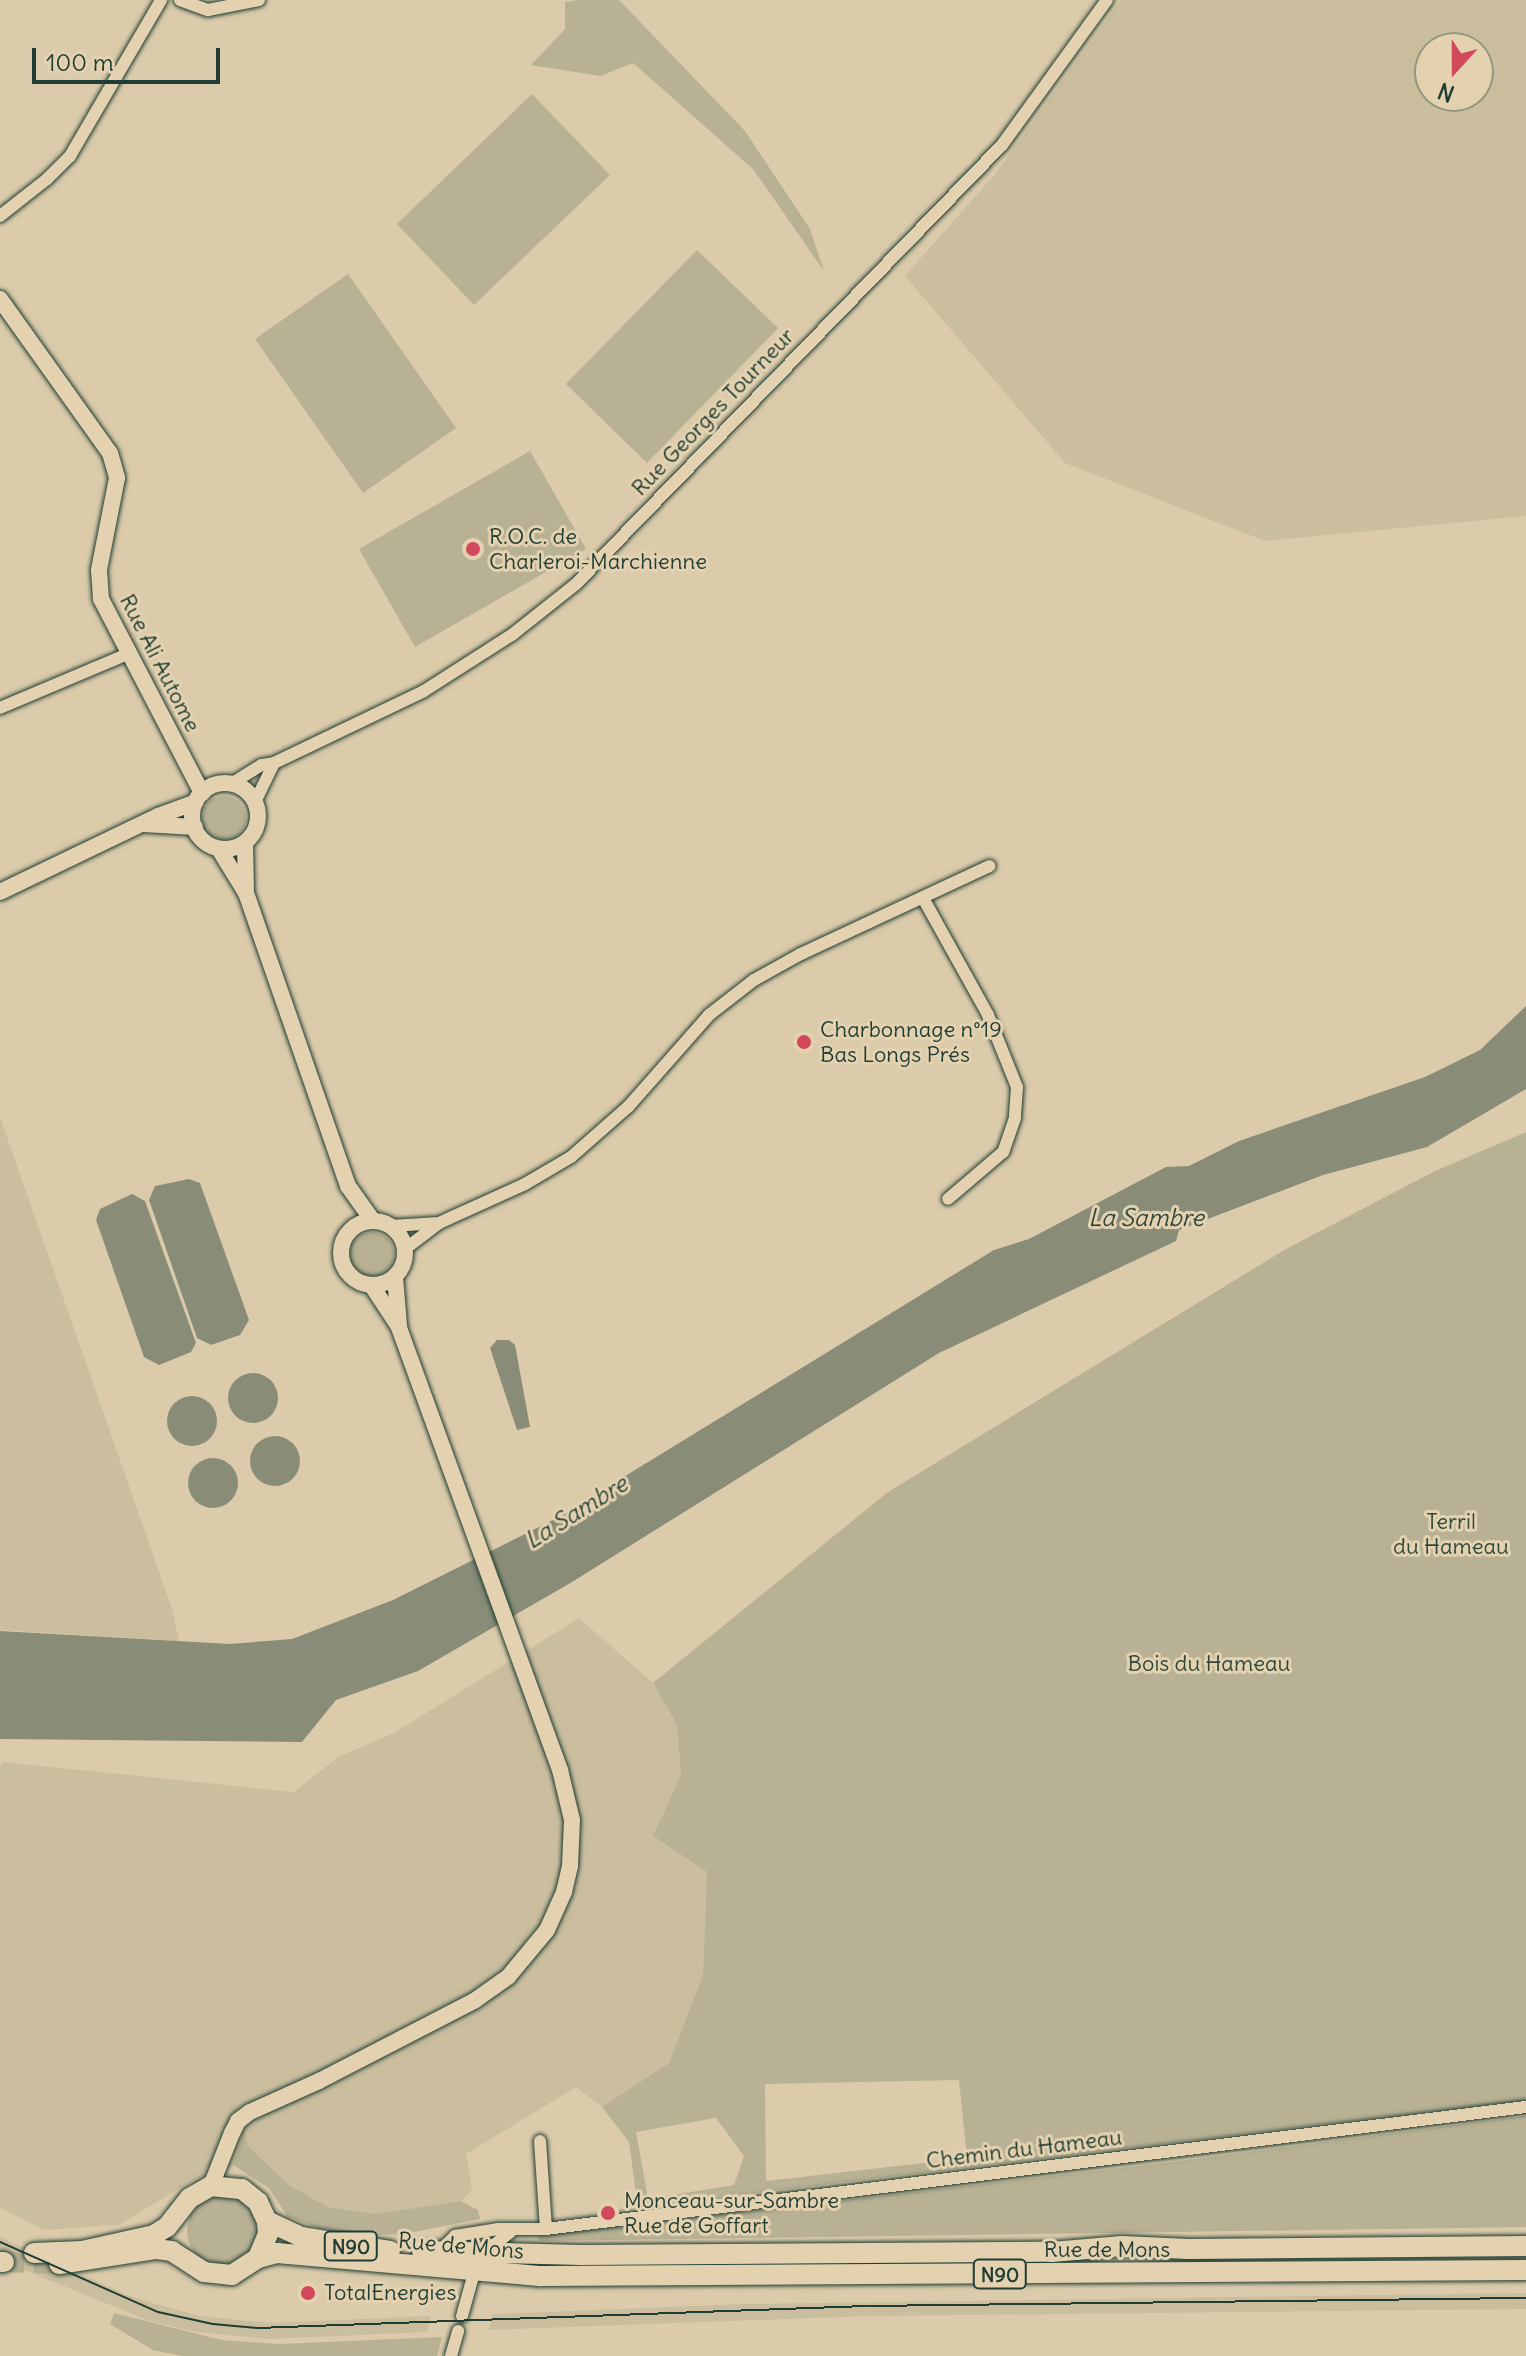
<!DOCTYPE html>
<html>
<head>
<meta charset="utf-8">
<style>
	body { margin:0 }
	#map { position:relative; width:1526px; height:2356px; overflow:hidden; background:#dbcbaa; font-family:Delius,sans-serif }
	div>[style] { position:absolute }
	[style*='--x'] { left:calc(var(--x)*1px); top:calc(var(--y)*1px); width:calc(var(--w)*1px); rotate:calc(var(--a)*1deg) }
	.built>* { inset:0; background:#cabe9f }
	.green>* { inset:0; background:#b8b194 }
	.round { border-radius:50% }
	.water>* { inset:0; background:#898d77 }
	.primary-tunnel>* { height:20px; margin-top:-10px; transform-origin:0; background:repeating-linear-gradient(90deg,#b5af92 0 20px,transparent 0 30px) }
	.roads { filter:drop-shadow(0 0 2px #1f3d34) drop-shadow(0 0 2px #1f3d34) }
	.minor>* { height:12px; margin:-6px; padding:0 6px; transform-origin:6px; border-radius:6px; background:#e3d1af }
	.tertiary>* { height:16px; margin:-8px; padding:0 8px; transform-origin:8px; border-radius:8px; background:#e3d1af }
	.tertiary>.ring { margin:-8px; padding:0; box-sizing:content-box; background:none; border:16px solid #e3d1af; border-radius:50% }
	.primary>* { height:20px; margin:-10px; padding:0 10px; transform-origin:10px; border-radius:10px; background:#e3d1af }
	.trunk>* { height:20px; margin:-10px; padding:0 10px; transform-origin:10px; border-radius:10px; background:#e3d1af }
	.tram>* { height:2px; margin:-1px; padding:0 1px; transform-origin:1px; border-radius:1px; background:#1f3d34 }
	.dots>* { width:22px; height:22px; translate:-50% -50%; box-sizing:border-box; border:4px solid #e3d1af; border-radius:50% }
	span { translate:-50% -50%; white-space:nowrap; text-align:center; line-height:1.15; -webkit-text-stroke:6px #e3d1af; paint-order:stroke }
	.shield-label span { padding:2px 6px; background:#e3d1af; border:2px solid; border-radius:6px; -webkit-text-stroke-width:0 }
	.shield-label { font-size:20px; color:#1f3d34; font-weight:700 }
	.street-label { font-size:22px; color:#1f3d34 }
	.poi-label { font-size:22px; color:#1f3d34 }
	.left { translate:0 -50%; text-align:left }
	.park-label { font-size:22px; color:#2e493e }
	.water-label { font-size:24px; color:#2f493e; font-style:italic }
	.north { position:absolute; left:1414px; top:32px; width:80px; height:80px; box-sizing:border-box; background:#e3d1af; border:2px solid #95967e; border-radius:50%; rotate:201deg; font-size:22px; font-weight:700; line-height:32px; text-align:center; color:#1f3d34 }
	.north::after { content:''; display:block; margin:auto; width:28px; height:36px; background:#d1495b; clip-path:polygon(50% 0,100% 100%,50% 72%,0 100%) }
	.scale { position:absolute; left:32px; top:48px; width:188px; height:36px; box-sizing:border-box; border:4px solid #1f3d34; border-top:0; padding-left:10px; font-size:24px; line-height:28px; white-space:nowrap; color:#1f3d34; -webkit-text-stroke:6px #e3d1af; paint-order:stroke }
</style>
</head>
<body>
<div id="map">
	<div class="built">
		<div style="clip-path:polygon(evenodd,1121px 0,1526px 0,1526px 516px,1265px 541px,1065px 463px,905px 276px,996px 173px,1121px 0,1430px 48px,1478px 48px,1478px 96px,1430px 96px,1430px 48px)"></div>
		<div style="clip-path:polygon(0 1117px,172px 1609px,179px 1641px,0 1630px)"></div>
		<div style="clip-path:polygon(579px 1618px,653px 1683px,677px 1725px,681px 1775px,653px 1836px,707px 1872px,703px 1975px,669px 2063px,602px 2107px,576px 2087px,466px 2154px,472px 2190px,461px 2201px,375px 2214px,328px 2207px,289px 2185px,248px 2146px,244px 2131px,233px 2165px,193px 2180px,119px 2225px,44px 2230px,0 2208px,0 1767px,3px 1762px,294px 1792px,338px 1757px,394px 1733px)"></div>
		<div style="clip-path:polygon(0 2237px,132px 2297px,199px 2316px,270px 2323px,431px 2316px,427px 2332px,271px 2339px,196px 2332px,147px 2320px,0 2260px)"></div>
		<div style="clip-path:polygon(1526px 2293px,1526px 2309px,867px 2316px,489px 2330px,493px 2314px,743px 2304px)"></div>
	</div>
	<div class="green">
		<div style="clip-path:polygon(578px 0,619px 0,745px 131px,810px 229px,824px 271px,753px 169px,633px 63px,600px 76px,531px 65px,565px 29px,565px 2px)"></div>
		<div style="clip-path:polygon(532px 94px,610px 175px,474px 305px,397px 224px)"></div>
		<div style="clip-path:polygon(697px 250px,778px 328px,647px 463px,566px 384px)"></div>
		<div style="clip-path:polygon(348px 274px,456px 428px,363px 493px,255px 339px)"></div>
		<div style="clip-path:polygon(530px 451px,586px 549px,415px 647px,359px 549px)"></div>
		<div class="round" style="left:202px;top:796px;width:44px;height:44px"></div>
		<div style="clip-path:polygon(evenodd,1526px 1132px,1526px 2100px,638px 2207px,629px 2142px,602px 2107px,669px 2063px,703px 1975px,707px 1872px,653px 1836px,681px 1775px,677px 1725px,653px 1683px,888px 1492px,1286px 1249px,1435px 1171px,1526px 1132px,959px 2080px,967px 2158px,766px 2181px,765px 2084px,959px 2080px,1526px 1132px,716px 2118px,744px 2156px,734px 2185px,648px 2199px,636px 2132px,716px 2118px)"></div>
		<div class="round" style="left:350px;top:1232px;width:44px;height:44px"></div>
		<div style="clip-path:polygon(1526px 2116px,1526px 2227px,538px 2241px,538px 2236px,1164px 2163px)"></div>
		<div style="clip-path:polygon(244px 2129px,248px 2146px,289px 2185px,328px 2207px,375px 2214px,461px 2201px,478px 2210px,480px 2219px,404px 2234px,368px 2235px,315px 2227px,287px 2216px,269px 2188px,233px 2165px)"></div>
		<div class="round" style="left:187px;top:2196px;width:70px;height:70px"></div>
		<div style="clip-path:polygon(114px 2313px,222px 2340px,279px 2344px,442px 2337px,437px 2356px,182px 2356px,153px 2350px,110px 2324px)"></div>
	</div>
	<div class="water">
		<div style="clip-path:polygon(1526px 1006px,1526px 1089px,1427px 1147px,1323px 1175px,1179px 1230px,1176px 1241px,939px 1353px,572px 1582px,418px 1671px,336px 1700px,302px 1742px,0 1739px,0 1631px,230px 1644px,292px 1639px,393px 1600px,555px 1519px,994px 1250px,1029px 1239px,1166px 1167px,1189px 1166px,1239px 1141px,1425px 1077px,1480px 1050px)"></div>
		<div style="clip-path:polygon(189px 1179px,200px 1183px,249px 1320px,240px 1335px,211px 1345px,197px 1338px,149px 1200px,155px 1186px)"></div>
		<div style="clip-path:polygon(132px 1194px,145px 1201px,196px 1343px,191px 1352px,159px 1365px,144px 1357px,96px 1220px,100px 1209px)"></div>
		<div style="clip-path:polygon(497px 1340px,509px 1340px,515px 1345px,530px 1427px,517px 1430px,490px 1348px)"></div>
		<div class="round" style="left:228px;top:1373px;width:50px;height:50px"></div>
		<div class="round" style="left:167px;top:1396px;width:50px;height:50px"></div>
		<div class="round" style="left:250px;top:1436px;width:50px;height:50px"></div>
		<div class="round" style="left:188px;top:1458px;width:50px;height:50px"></div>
	</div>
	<div class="primary-tunnel">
		<div style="--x:4;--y:2262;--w:55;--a:2.1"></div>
	</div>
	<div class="roads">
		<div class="minor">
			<div style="--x:180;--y:0;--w:30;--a:20"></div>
			<div style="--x:208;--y:10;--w:52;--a:-11.1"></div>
			<div style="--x:0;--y:216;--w:60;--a:-38.2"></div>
			<div style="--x:47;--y:179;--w:33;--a:-45"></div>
			<div style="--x:70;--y:156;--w:181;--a:-59.7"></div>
			<div style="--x:0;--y:708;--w:141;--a:-22.9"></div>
			<div style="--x:231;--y:784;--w:36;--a:-32"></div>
			<div style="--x:262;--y:765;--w:12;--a:-9"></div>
			<div style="--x:274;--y:763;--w:166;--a:-25.6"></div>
			<div style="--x:424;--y:691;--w:106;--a:-32.6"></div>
			<div style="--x:513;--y:634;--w:80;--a:-38.4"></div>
			<div style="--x:576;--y:584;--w:612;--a:-45.86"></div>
			<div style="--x:1002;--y:145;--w:179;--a:-54.1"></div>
			<div style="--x:255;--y:802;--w:43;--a:-64"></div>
			<div style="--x:923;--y:898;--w:134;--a:60.9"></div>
			<div style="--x:988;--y:1015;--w:78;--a:68.1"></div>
			<div style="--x:1017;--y:1087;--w:31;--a:94"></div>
			<div style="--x:1015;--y:1118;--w:36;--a:109"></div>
			<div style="--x:1003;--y:1152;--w:72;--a:139.5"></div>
			<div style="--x:391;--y:1226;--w:48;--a:-3.6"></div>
			<div style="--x:405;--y:1249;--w:43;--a:-37.4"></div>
			<div style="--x:439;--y:1223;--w:94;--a:-24.4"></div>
			<div style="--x:525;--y:1184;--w:53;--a:-30.4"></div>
			<div style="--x:571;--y:1157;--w:76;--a:-41.3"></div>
			<div style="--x:628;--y:1107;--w:123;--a:-48.6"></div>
			<div style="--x:709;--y:1015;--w:57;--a:-37.9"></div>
			<div style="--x:754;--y:980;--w:54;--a:-29"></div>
			<div style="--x:801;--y:954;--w:208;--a:-25"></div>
			<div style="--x:540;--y:2141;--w:88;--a:86.1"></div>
			<div style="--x:439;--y:2252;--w:23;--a:-45"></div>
			<div style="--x:455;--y:2236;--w:44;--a:-9.2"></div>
			<div style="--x:498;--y:2229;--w:48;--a:0"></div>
			<div style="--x:546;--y:2229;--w:988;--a:-7.1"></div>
			<div style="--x:462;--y:2316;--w:49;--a:-74.5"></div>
			<div style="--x:475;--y:2269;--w:21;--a:-59"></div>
			<div style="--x:486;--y:2251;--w:31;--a:-38"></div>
			<div style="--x:451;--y:2356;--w:26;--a:-74"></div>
		</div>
		<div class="tertiary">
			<div style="--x:0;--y:299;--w:189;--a:54.5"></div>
			<div style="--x:110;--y:453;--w:26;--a:74"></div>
			<div style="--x:117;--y:478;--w:94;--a:101.1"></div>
			<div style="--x:99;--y:570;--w:29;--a:86"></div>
			<div style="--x:101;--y:599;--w:219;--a:62.5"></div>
			<div class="ring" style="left:192px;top:783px;width:50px;height:50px"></div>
			<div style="--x:144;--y:824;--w:51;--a:3.4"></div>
			<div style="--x:245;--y:843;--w:46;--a:88.8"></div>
			<div style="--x:219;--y:849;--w:52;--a:58.5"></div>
			<div style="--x:246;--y:893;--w:310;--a:70.8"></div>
			<div style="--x:348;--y:1186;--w:43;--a:54.5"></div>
			<div style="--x:0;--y:892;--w:175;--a:-25.7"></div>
			<div style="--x:158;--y:816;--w:40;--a:-20.2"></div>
			<div class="ring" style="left:341px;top:1221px;width:48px;height:48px"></div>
			<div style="--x:395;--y:1277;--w:48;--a:85.2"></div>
			<div style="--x:211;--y:2186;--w:57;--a:-68.4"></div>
			<div style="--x:232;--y:2133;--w:13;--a:-63"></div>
			<div style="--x:238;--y:2121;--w:15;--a:-37"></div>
			<div style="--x:250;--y:2112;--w:76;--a:-24.2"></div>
			<div style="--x:319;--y:2081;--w:174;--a:-27.3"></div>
			<div style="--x:474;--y:2001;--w:42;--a:-35.2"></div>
			<div style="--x:508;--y:1977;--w:61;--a:-50.3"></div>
			<div style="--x:547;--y:1930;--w:42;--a:-65.9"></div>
			<div style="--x:564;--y:1892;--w:27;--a:-77"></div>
			<div style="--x:570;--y:1866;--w:46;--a:-87.5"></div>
			<div style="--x:572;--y:1820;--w:51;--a:-103.5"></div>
			<div style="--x:560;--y:1770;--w:471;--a:-110"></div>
			<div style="--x:399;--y:1327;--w:49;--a:-123.4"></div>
		</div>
		<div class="primary">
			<div style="--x:34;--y:2253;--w:48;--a:-2.4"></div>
			<div style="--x:82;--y:2251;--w:74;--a:-12.5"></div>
			<div style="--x:154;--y:2235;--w:15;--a:-32"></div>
			<div style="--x:167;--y:2227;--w:37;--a:-52"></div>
			<div style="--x:190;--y:2198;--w:24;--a:-30"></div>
			<div style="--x:211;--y:2186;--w:31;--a:6"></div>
			<div style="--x:242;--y:2189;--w:21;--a:39"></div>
			<div style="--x:258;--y:2202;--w:21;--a:65"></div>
			<div style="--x:267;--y:2221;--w:13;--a:86"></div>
			<div style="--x:268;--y:2234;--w:26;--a:113"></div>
			<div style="--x:258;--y:2258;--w:31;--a:147"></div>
			<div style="--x:232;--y:2275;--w:28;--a:-174"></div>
			<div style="--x:204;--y:2272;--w:38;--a:-147"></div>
			<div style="--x:172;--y:2251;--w:17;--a:-173"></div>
			<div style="--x:155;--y:2249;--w:97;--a:171.1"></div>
			<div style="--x:0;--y:2262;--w:4;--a:0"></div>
		</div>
		<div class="trunk">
			<div style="--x:267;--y:2221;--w:38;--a:25"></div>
			<div style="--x:301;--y:2237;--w:90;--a:8.9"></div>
			<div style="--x:422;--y:2251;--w:159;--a:1.4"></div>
			<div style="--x:581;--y:2255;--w:471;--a:-0.4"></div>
			<div style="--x:1052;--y:2252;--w:70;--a:-4.9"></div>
			<div style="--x:1122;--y:2246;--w:67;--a:2.6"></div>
			<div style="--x:1189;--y:2249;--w:337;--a:-0.5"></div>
			<div style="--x:258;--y:2258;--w:20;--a:-15"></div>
			<div style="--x:277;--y:2253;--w:266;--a:5"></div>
			<div style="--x:542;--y:2276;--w:984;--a:-0.35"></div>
		</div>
	</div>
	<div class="tram">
		<div style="--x:0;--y:2242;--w:173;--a:23.9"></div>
		<div style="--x:158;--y:2312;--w:56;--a:12.3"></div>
		<div style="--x:213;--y:2324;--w:44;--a:5.2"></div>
		<div style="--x:257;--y:2328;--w:610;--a:-2.07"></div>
		<div style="--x:867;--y:2306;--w:659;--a:-0.7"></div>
	</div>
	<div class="dots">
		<div style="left:473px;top:549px;background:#d1495b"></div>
		<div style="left:804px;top:1042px;background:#d1495b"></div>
		<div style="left:608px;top:2213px;background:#d1495b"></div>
		<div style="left:308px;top:2293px;background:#d1495b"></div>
	</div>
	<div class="shield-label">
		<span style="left:351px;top:2246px">N90</span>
		<span style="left:1000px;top:2274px">N90</span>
	</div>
	<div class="street-label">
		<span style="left:713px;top:412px;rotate:-46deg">Rue Georges Tourneur</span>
		<span style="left:160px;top:663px;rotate:63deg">Rue Ali Autome</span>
		<span style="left:1024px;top:2149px;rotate:-7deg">Chemin du Hameau</span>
		<span style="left:461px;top:2246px;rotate:5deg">Rue de Mons</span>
		<span style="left:1107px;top:2250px">Rue de Mons</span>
	</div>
	<div class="poi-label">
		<span class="left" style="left:489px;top:549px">R.O.C. de<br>Charleroi-Marchienne</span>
		<span class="left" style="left:820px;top:1042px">Charbonnage n°19<br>Bas Longs Prés</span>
		<span class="left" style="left:624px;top:2213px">Monceau-sur-Sambre<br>Rue de Goffart</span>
		<span class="left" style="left:324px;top:2293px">TotalEnergies</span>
	</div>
	<div class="park-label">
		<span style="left:1451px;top:1534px">Terril<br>du Hameau</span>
		<span style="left:1209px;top:1664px">Bois du Hameau</span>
	</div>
	<div class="water-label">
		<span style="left:1146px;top:1218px">La Sambre</span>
		<span style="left:576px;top:1512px;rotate:-32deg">La Sambre</span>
	</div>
	<div class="north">N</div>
	<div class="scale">100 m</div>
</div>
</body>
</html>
